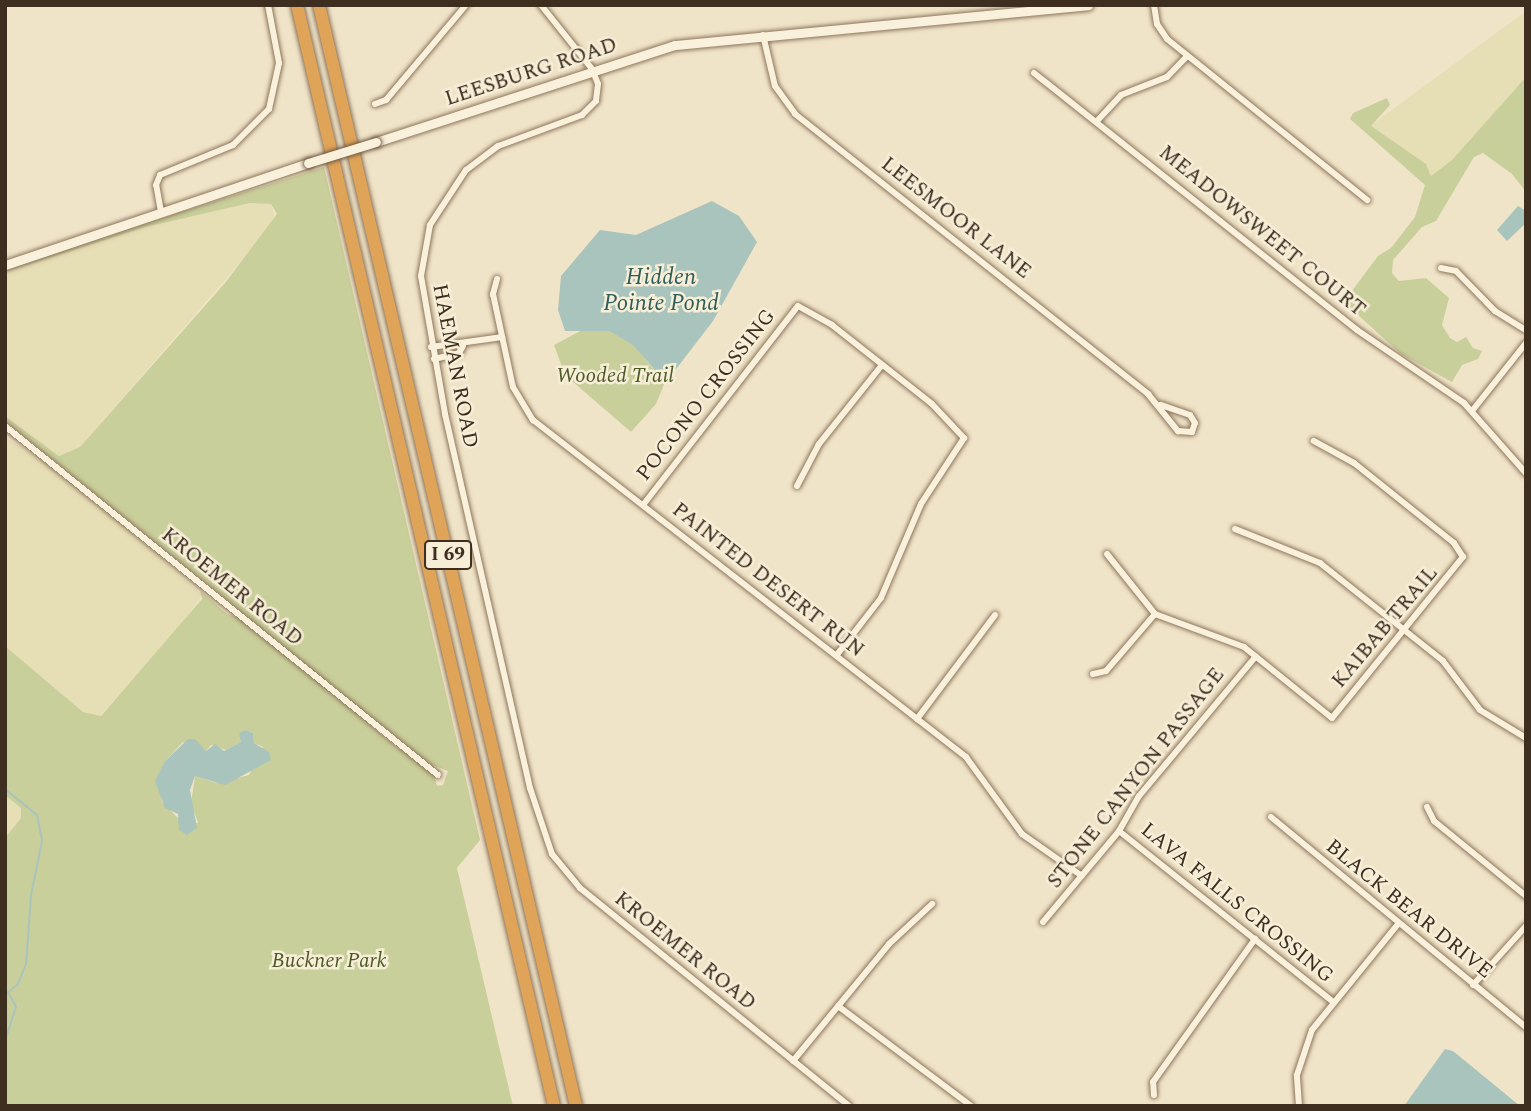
<!DOCTYPE html>
<html>
<head>
<meta charset="utf-8">
<style>
	body { margin:0 }
	#map { position:relative; width:1531px; height:1111px; overflow:hidden; background:#f0e4c8; font-family:Spectral,serif }
	div>[style] { position:absolute }
	[style*='--x'] { left:calc(var(--x)*1px); top:calc(var(--y)*1px); width:calc(var(--w)*1px); rotate:calc(var(--a)*1deg) }
	.farmland>* { inset:0; background:#e6deb5 }
	.green>* { inset:0; background:#c9cf9b }
	.water>* { inset:0; background:#a9c4bc }
	.stream>* { height:2px; margin:-1px; padding:0 1px; transform-origin:1px; border-radius:1px; background:#a9c4bc }
	.roads { filter:drop-shadow(0 0 2px #8d765c) drop-shadow(0 0 2px #8d765c) }
	.minor>* { height:6px; margin:-3px; padding:0 3px; transform-origin:3px; border-radius:3px; background:#faf1dc }
	.secondary>* { height:9px; margin:-4.5px; padding:0 4.5px; transform-origin:4.5px; border-radius:4.5px; background:#faf1dc }
	.motorway>* { height:12px; margin:-6px; padding:0 6px; transform-origin:6px; border-radius:6px; background:#e0a458 }
	.bridges { filter:drop-shadow(0 0 2px #6f573f) drop-shadow(0 0 2px #6f573f) }
	.secondary-bridge>* { height:9px; margin:-4.5px; padding:0 4.5px; transform-origin:4.5px; border-radius:4.5px; background:#faf1dc }
	span { translate:-50% -50%; white-space:nowrap; text-align:center; line-height:1.15; -webkit-text-stroke:5px #f7eed8; paint-order:stroke }
	.shield-label span { padding:2px 5px; background:#f7eed8; border:2px solid; border-radius:5px; -webkit-text-stroke-width:0 }
	.shield-label { font-size:19px; color:#3d2e20; font-weight:700 }
	.street-label { font-size:21px; color:#3d2e20 }
	.park-label { font-size:21px; color:#4d5a26; font-style:italic }
	.water-label { font-size:23px; color:#2f5d5a; font-style:italic }
	.frame { position:absolute; inset:0; border:7px solid #3d2e20; pointer-events:none }
</style>
</head>
<body>
<div id="map">
	<div class="farmland">
		<div style="clip-path:polygon(1526px 11px,1526px 77px,1452px 160px,1431px 176px,1426px 164px,1370px 126px)"></div>
		<div style="clip-path:polygon(250px 203px,271px 204px,276px 221px,80px 447px,59px 456px,5px 416px,5px 272px,146px 227px)"></div>
		<div style="clip-path:polygon(5px 437px,42px 460px,158px 554px,202px 595px,182px 624px,100px 716px,83px 712px,5px 646px)"></div>
		<div style="clip-path:polygon(5px 795px,21px 808px,21px 818px,5px 838px)"></div>
	</div>
	<div class="green">
		<div style="clip-path:polygon(1526px 77px,1526px 192px,1512px 174px,1483px 153px,1474px 157px,1436px 221px,1422px 227px,1393px 260px,1392px 273px,1399px 281px,1426px 278px,1449px 298px,1442px 325px,1450px 338px,1457px 342px,1466px 337px,1473px 348px,1482px 351px,1478px 359px,1462px 365px,1452px 382px,1401px 354px,1347px 305px,1349px 295px,1378px 256px,1391px 248px,1415px 217px,1425px 185px,1350px 119px,1353px 113px,1387px 98px,1390px 105px,1371px 126px,1426px 164px,1431px 176px,1452px 160px)"></div>
		<div style="clip-path:polygon(evenodd,324px 167px,480px 840px,457px 868px,513px 1106px,5px 1106px,5px 838px,21px 818px,21px 808px,5px 795px,5px 646px,83px 712px,101px 716px,202px 599px,200px 590px,158px 554px,227px 614px,239px 618px,264px 640px,277px 641px,5px 421px,5px 416px,59px 456px,80px 447px,225px 283px,277px 214px,271px 204px,250px 203px,146px 227px,5px 272px,5px 268px,324px 167px,360px 708px,406px 745px,399px 749px,378px 732px,360px 716px,360px 708px,324px 167px,246px 730px,253px 733px,254px 743px,263px 747px,249px 775px,217px 783px,195px 776px,191px 803px,198px 823px,181px 821px,162px 802px,159px 786px,165px 761px,183px 742px,206px 751px,211px 745px,226px 750px,241px 742px,246px 730px,324px 167px,432px 765px,448px 771px,443px 785px,437px 786px,432px 765px)"></div>
		<div style="clip-path:polygon(586px 328px,609px 331px,633px 344px,658px 375px,667px 377px,656px 404px,631px 432px,565px 375px,554px 345px)"></div>
	</div>
	<div class="water">
		<div style="clip-path:polygon(712px 201px,739px 216px,757px 242px,713px 321px,673px 373px,660px 376px,633px 345px,609px 331px,565px 331px,558px 310px,561px 276px,600px 230px,636px 235px)"></div>
		<div style="clip-path:polygon(1518px 206px,1526px 211px,1526px 223px,1507px 241px,1497px 230px)"></div>
		<div style="clip-path:polygon(246px 730px,253px 733px,254px 743px,269px 752px,271px 760px,225px 785px,195px 776px,190px 790px,197px 828px,187px 835px,179px 830px,178px 814px,165px 808px,155px 781px,165px 761px,188px 739px,195px 739px,206px 751px,215px 744px,224px 751px,241px 742px,239px 733px)"></div>
		<div style="clip-path:polygon(1445px 1049px,1453px 1051px,1520px 1106px,1404px 1106px)"></div>
	</div>
	<div class="stream">
		<div style="--x:5;--y:789;--w:41;--a:39.1"></div>
		<div style="--x:37;--y:815;--w:26;--a:79"></div>
		<div style="--x:42;--y:841;--w:55;--a:101.5"></div>
		<div style="--x:31;--y:895;--w:69;--a:94.1"></div>
		<div style="--x:26;--y:964;--w:22;--a:112"></div>
		<div style="--x:18;--y:984;--w:13;--a:141"></div>
		<div style="--x:8;--y:992;--w:17;--a:62"></div>
		<div style="--x:16;--y:1007;--w:36;--a:108"></div>
	</div>
	<div class="roads">
		<div class="minor">
			<div style="--x:541;--y:5;--w:82;--a:51.4"></div>
			<div style="--x:592;--y:69;--w:16;--a:68"></div>
			<div style="--x:598;--y:84;--w:17;--a:97"></div>
			<div style="--x:596;--y:101;--w:20;--a:135"></div>
			<div style="--x:582;--y:115;--w:90;--a:159.7"></div>
			<div style="--x:498;--y:146;--w:40;--a:143"></div>
			<div style="--x:466;--y:170;--w:66;--a:123.2"></div>
			<div style="--x:430;--y:225;--w:52;--a:100"></div>
			<div style="--x:421;--y:276;--w:140;--a:80.1"></div>
			<div style="--x:445;--y:414;--w:384;--a:77.2"></div>
			<div style="--x:530;--y:788;--w:70;--a:71.6"></div>
			<div style="--x:552;--y:854;--w:44;--a:50.5"></div>
			<div style="--x:580;--y:888;--w:346;--a:39"></div>
			<div style="--x:1154;--y:5;--w:19;--a:81"></div>
			<div style="--x:1157;--y:24;--w:18;--a:56"></div>
			<div style="--x:1167;--y:39;--w:257;--a:38.8"></div>
			<div style="--x:763;--y:35;--w:52;--a:76.8"></div>
			<div style="--x:775;--y:86;--w:34;--a:54"></div>
			<div style="--x:795;--y:114;--w:451;--a:38.4"></div>
			<div style="--x:1148;--y:394;--w:48;--a:51"></div>
			<div style="--x:1178;--y:431;--w:14;--a:4"></div>
			<div style="--x:1192;--y:432;--w:9;--a:-72"></div>
			<div style="--x:1195;--y:423;--w:9;--a:-122"></div>
			<div style="--x:1190;--y:415;--w:31;--a:-161"></div>
			<div style="--x:1034;--y:73;--w:413;--a:38.5"></div>
			<div style="--x:1357;--y:330;--w:130;--a:34.3"></div>
			<div style="--x:1464;--y:403;--w:94;--a:48.5"></div>
			<div style="--x:375;--y:104;--w:12;--a:-20"></div>
			<div style="--x:386;--y:100;--w:124;--a:-49.9"></div>
			<div style="--x:1097;--y:121;--w:35;--a:-47"></div>
			<div style="--x:1121;--y:95;--w:49;--a:-21.4"></div>
			<div style="--x:1167;--y:77;--w:29;--a:-46"></div>
			<div style="--x:161;--y:212;--w:27;--a:-100"></div>
			<div style="--x:156;--y:185;--w:11;--a:-68"></div>
			<div style="--x:160;--y:175;--w:79;--a:-22.3"></div>
			<div style="--x:233;--y:145;--w:51;--a:-45"></div>
			<div style="--x:269;--y:109;--w:47;--a:-77.7"></div>
			<div style="--x:279;--y:63;--w:59;--a:-100.7"></div>
			<div style="--x:1441;--y:268;--w:15;--a:11"></div>
			<div style="--x:1456;--y:271;--w:56;--a:45.7"></div>
			<div style="--x:1495;--y:311;--w:36;--a:32"></div>
			<div style="--x:497;--y:279;--w:16;--a:105"></div>
			<div style="--x:493;--y:294;--w:95;--a:77.9"></div>
			<div style="--x:513;--y:387;--w:39;--a:59"></div>
			<div style="--x:533;--y:420;--w:549;--a:37.89"></div>
			<div style="--x:966;--y:757;--w:95;--a:54"></div>
			<div style="--x:1022;--y:834;--w:73;--a:35"></div>
			<div style="--x:431;--y:347;--w:72;--a:-8"></div>
			<div style="--x:434;--y:359;--w:26;--a:-13"></div>
			<div style="--x:459;--y:353;--w:8;--a:-60"></div>
			<div style="--x:1472;--y:411;--w:87;--a:-51.5"></div>
			<div style="--x:5;--y:426;--w:556;--a:38.87"></div>
			<div style="--x:797;--y:486;--w:47;--a:-62.4"></div>
			<div style="--x:819;--y:444;--w:101;--a:-51.4"></div>
			<div style="--x:643;--y:505;--w:252;--a:-52.1"></div>
			<div style="--x:798;--y:306;--w:39;--a:29"></div>
			<div style="--x:832;--y:325;--w:127;--a:38.3"></div>
			<div style="--x:932;--y:404;--w:47;--a:46.7"></div>
			<div style="--x:964;--y:438;--w:79;--a:123.1"></div>
			<div style="--x:921;--y:504;--w:102;--a:113.1"></div>
			<div style="--x:881;--y:598;--w:73;--a:127.8"></div>
			<div style="--x:1235;--y:529;--w:92;--a:21.8"></div>
			<div style="--x:1320;--y:563;--w:157;--a:38.5"></div>
			<div style="--x:1443;--y:661;--w:61;--a:52.9"></div>
			<div style="--x:1480;--y:710;--w:54;--a:31.3"></div>
			<div style="--x:1107;--y:554;--w:77;--a:51.3"></div>
			<div style="--x:1155;--y:614;--w:95;--a:20.3"></div>
			<div style="--x:1244;--y:647;--w:113;--a:38.9"></div>
			<div style="--x:1332;--y:718;--w:208;--a:-50.9"></div>
			<div style="--x:1463;--y:557;--w:17;--a:-123"></div>
			<div style="--x:1454;--y:543;--w:128;--a:-141.3"></div>
			<div style="--x:1354;--y:463;--w:46;--a:-151.2"></div>
			<div style="--x:1093;--y:674;--w:13;--a:-13"></div>
			<div style="--x:1106;--y:671;--w:75;--a:-49.3"></div>
			<div style="--x:917;--y:719;--w:130;--a:-53.1"></div>
			<div style="--x:1427;--y:807;--w:16;--a:63"></div>
			<div style="--x:1434;--y:821;--w:119;--a:39.2"></div>
			<div style="--x:1271;--y:817;--w:330;--a:39.5"></div>
			<div style="--x:1119;--y:831;--w:274;--a:38.6"></div>
			<div style="--x:1043;--y:922;--w:119;--a:-50.1"></div>
			<div style="--x:1119;--y:831;--w:40;--a:-60.3"></div>
			<div style="--x:1139;--y:796;--w:182;--a:-50.1"></div>
			<div style="--x:1473;--y:985;--w:79;--a:-48.1"></div>
			<div style="--x:838;--y:1006;--w:166;--a:36.9"></div>
			<div style="--x:793;--y:1061;--w:151;--a:-50.6"></div>
			<div style="--x:889;--y:944;--w:59;--a:-42.9"></div>
			<div style="--x:1154;--y:1095;--w:13;--a:-94"></div>
			<div style="--x:1153;--y:1082;--w:176;--a:-54.5"></div>
			<div style="--x:1299;--y:1106;--w:31;--a:-94"></div>
			<div style="--x:1297;--y:1075;--w:47;--a:-71.6"></div>
			<div style="--x:1312;--y:1030;--w:136;--a:-50.9"></div>
		</div>
		<div class="secondary">
			<div style="--x:376;--y:142;--w:314;--a:-18"></div>
			<div style="--x:675;--y:45;--w:415;--a:-5.5"></div>
			<div style="--x:5;--y:265;--w:320;--a:-18.6"></div>
		</div>
		<div class="motorway">
			<div style="--x:297;--y:5;--w:1131;--a:76.86"></div>
			<div style="--x:319;--y:5;--w:1131;--a:76.86"></div>
		</div>
	</div>
	<div class="bridges">
		<div class="secondary-bridge">
			<div style="--x:308;--y:163;--w:71;--a:-17.2"></div>
		</div>
	</div>
	<div class="shield-label">
		<span style="left:448px;top:555px">I 69</span>
	</div>
	<div class="street-label">
		<span style="left:531px;top:72px;rotate:-18deg">LEESBURG ROAD</span>
		<span style="left:956px;top:218px;rotate:38deg">LEESMOOR LANE</span>
		<span style="left:1262px;top:231px;rotate:39deg">MEADOWSWEET COURT</span>
		<span style="left:455px;top:366px;rotate:79deg">HAEMAN ROAD</span>
		<span style="left:706px;top:395px;rotate:-52deg">POCONO CROSSING</span>
		<span style="left:768px;top:580px;rotate:38deg">PAINTED DESERT RUN</span>
		<span style="left:232px;top:587px;rotate:39deg">KROEMER ROAD</span>
		<span style="left:1385px;top:627px;rotate:-50deg">KAIBAB TRAIL</span>
		<span style="left:1136px;top:778px;rotate:-52deg">STONE CANYON PASSAGE</span>
		<span style="left:1237px;top:903px;rotate:39deg">LAVA FALLS CROSSING</span>
		<span style="left:1409px;top:909px;rotate:39deg">BLACK BEAR DRIVE</span>
		<span style="left:685px;top:951px;rotate:39deg">KROEMER ROAD</span>
	</div>
	<div class="park-label">
		<span style="left:615px;top:376px">Wooded Trail</span>
		<span style="left:329px;top:961px">Buckner Park</span>
	</div>
	<div class="water-label">
		<span style="left:661px;top:291px">Hidden<br>Pointe Pond</span>
	</div>
	<div class="frame"></div>
</div>
</body>
</html>
